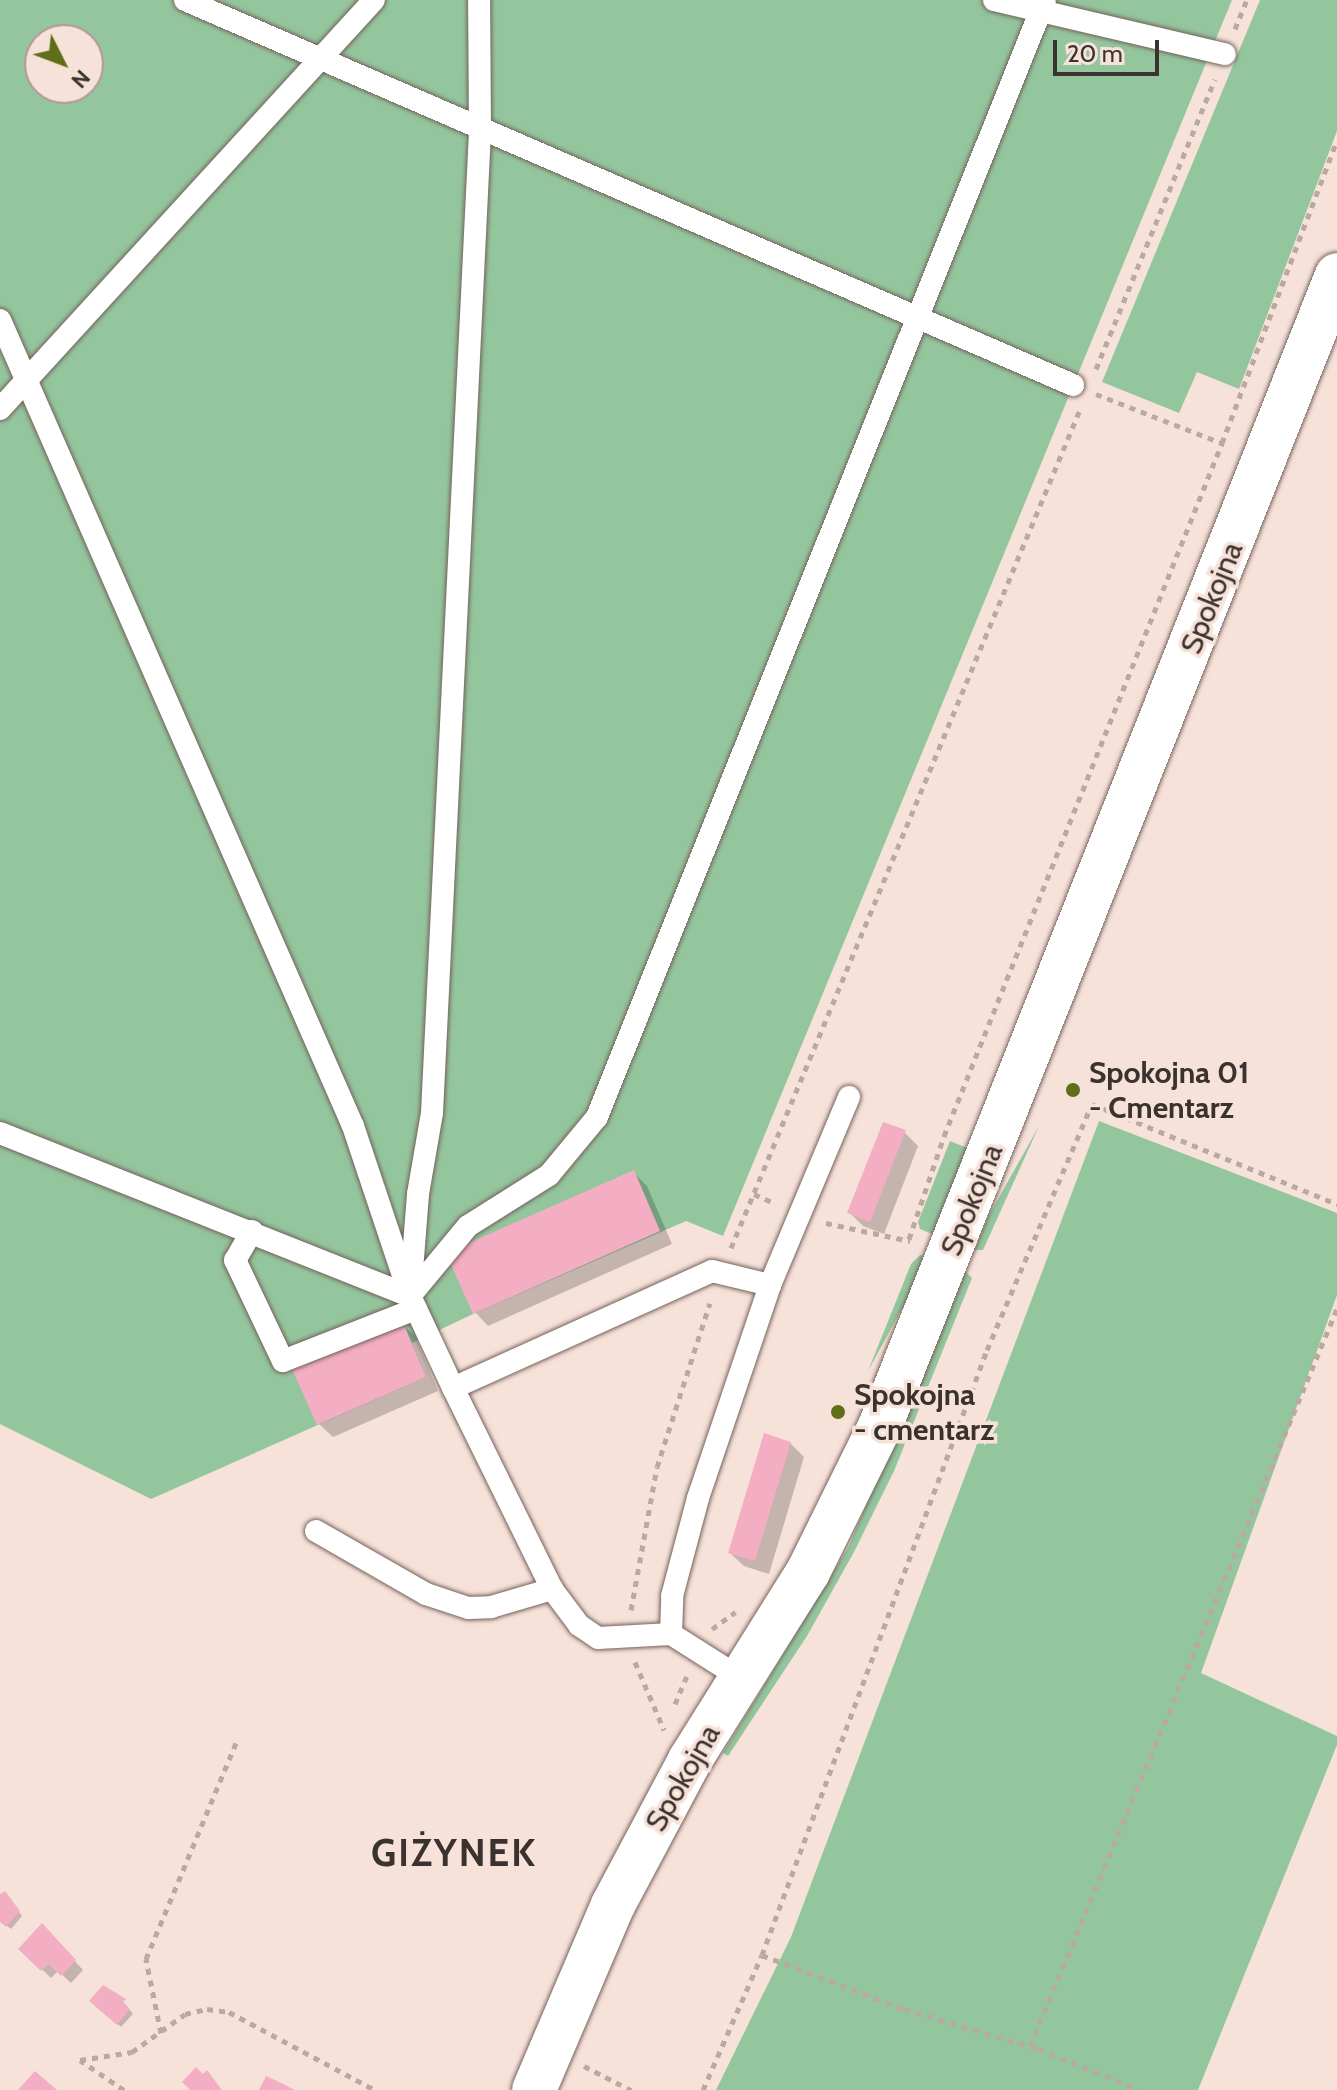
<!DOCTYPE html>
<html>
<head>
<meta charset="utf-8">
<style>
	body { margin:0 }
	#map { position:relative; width:1337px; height:2090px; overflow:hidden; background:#f7e2d9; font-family:Cabin,sans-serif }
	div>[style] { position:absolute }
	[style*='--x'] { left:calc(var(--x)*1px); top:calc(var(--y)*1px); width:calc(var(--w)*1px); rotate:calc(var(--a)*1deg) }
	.green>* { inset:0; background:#94c69e }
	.shadow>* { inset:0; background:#0003 }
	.building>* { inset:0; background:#f3aec3 }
	.path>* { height:5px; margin-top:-2.5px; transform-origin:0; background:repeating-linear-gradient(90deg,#b9a9a2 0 6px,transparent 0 12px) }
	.roads { filter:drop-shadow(0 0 2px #74625b) drop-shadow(0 0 2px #74625b) }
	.lane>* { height:22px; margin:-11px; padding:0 11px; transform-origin:11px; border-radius:11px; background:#fff }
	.secondary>* { height:44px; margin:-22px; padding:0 22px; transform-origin:22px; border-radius:22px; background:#fff }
	.dots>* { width:22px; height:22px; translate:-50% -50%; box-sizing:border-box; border:4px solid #f7e2d9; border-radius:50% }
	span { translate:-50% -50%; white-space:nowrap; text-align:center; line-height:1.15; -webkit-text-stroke:7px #f7e2d9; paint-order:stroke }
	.street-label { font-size:30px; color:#39322e }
	.poi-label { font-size:30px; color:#39322e; font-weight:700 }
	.left { translate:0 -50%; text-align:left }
	.district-label { font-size:38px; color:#39322e; font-weight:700; letter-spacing:2px }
	.north { position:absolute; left:24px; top:24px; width:80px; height:80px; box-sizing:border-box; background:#f7e2d9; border:2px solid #ab9c95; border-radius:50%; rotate:132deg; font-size:22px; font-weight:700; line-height:32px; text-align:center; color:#39322e }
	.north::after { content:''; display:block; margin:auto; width:28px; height:36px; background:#5f6e18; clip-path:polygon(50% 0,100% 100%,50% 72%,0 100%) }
	.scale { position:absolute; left:1053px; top:40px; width:106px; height:36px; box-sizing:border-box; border:4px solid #39322e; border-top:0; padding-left:10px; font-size:24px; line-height:28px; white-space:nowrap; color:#39322e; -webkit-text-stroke:6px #f7e2d9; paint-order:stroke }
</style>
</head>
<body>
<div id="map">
	<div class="green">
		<div style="clip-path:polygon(evenodd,0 0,1232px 0,723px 1236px,686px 1221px,473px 1314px,412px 1343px,426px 1377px,151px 1499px,0 1424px,0 0,40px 40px,88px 40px,88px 88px,40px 88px,40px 40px)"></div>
		<div style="clip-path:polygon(1260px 0,1337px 0,1337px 131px,1239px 389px,1197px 372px,1179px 413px,1102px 382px)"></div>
		<div style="clip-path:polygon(1099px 1121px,1337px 1213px,1337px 1295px,1201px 1673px,1337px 1736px,1337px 1745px,1198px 2090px,716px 2090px,791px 1937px)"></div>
		<div style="clip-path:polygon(1039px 1126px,983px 1250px,974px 1250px,989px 1215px)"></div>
		<div style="clip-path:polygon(950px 1141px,972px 1150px,937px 1236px,920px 1229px,918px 1222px)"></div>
		<div style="clip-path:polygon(920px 1255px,930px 1257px,868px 1371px,911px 1264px)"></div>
		<div style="clip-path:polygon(965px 1271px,972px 1278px,894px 1471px,854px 1552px,807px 1636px,728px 1756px,723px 1753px,849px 1546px)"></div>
	</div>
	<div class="shadow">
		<div style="clip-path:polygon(904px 1132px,918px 1146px,884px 1234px,863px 1226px,850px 1213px)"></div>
		<div style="clip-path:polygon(633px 1172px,647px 1186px,672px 1244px,488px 1326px,475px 1312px)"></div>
		<div style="clip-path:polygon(401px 1323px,415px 1336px,438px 1391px,333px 1437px,319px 1424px)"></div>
		<div style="clip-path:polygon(790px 1443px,804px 1457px,769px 1574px,744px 1566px,730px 1553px)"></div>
		<div style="clip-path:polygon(0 1896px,9px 1898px,22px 1916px,11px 1929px,0 1920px)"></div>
		<div style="clip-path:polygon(42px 1926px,83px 1970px,71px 1983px,58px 1971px,51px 1978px,21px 1949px)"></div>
		<div style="clip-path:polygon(115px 1992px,133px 2014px,121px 2027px,92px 2001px)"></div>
	</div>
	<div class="building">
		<div style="clip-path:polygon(883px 1122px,906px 1130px,870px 1222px,847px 1213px)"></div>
		<div style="clip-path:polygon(634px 1170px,660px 1231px,473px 1314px,446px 1253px)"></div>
		<div style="clip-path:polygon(402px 1320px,426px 1377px,317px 1425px,292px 1369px)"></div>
		<div style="clip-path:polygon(764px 1433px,791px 1442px,755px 1561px,728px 1553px)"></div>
		<div style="clip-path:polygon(5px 1891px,20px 1911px,6px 1927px,0 1922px,0 1894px)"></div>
		<div style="clip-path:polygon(42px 1923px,76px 1960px,61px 1976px,48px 1964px,41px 1971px,18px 1949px)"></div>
		<div style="clip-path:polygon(103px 1985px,126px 1999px,123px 2002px,130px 2009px,117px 2025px,89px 2001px)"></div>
		<div style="clip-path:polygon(196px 2067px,203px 2074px,207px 2070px,222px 2090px,190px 2090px,182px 2082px)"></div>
		<div style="clip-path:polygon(35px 2071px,57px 2090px,18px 2090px)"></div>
		<div style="clip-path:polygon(266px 2076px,281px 2083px,295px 2090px,259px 2090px)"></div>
	</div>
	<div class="path">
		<div style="--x:1235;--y:29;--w:31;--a:-68"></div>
		<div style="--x:1096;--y:369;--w:313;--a:-67.7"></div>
		<div style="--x:1096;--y:394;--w:135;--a:21.3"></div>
		<div style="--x:754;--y:1194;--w:24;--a:24"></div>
		<div style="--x:826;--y:1223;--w:86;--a:12.1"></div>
		<div style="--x:909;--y:1239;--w:109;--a:-71.2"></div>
		<div style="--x:944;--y:1136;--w:747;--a:-68.14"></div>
		<div style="--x:1222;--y:443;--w:323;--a:-69.2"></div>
		<div style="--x:731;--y:1248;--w:906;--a:-67.4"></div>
		<div style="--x:631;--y:1610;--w:145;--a:-79.7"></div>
		<div style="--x:657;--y:1467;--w:172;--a:-72.1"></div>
		<div style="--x:712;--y:1629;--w:29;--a:-36"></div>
		<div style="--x:635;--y:1662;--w:74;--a:66.9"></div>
		<div style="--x:675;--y:1704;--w:30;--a:-67"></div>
		<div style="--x:762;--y:1955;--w:152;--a:20.8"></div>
		<div style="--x:904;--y:2009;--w:140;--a:16.6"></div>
		<div style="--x:1038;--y:2049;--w:111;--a:21.7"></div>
		<div style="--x:161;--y:2033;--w:76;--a:-101.5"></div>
		<div style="--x:146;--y:1959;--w:239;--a:-67.4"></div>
		<div style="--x:1030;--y:2046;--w:798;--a:-67.39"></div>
		<div style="--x:584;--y:2066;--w:53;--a:27.1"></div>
		<div style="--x:124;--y:2090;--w:53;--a:-145.7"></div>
		<div style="--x:80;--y:2060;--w:53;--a:-8.7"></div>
		<div style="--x:132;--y:2052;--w:65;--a:-35.6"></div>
		<div style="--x:185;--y:2014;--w:23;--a:-13"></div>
		<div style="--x:207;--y:2009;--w:22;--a:8"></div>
		<div style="--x:229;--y:2012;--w:166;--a:28.1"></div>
		<div style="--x:703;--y:2090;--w:147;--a:-66.4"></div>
		<div style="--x:762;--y:1955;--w:645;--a:-69.6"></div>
		<div style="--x:987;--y:1350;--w:267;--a:-66.9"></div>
		<div style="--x:1092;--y:1104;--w:265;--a:22.2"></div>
	</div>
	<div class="roads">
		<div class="lane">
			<div style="--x:185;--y:0;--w:968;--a:23.44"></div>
			<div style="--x:994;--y:0;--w:237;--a:13.2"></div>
			<div style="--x:0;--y:320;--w:880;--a:66.35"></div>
			<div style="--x:353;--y:1126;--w:179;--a:71.5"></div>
			<div style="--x:410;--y:1296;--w:102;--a:64.9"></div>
			<div style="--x:0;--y:409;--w:554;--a:-47.56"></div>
			<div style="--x:0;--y:1133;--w:441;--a:21.7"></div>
			<div style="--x:252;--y:1231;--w:34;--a:120"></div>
			<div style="--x:235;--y:1260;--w:112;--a:64.6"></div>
			<div style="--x:283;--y:1361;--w:143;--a:-21.4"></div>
			<div style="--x:410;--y:1296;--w:91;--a:-50.4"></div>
			<div style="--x:468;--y:1226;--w:96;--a:-32.2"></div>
			<div style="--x:549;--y:1175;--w:75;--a:-50.4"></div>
			<div style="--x:597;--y:1117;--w:1203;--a:-68.15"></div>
			<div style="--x:410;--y:1296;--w:102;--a:-85.5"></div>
			<div style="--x:418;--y:1194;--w:82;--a:-80.2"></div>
			<div style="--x:432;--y:1113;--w:984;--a:-87.2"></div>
			<div style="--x:480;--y:130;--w:130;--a:-90.4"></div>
			<div style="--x:316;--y:1531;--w:127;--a:29.8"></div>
			<div style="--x:426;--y:1594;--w:44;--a:18.4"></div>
			<div style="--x:468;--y:1608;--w:23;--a:-2"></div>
			<div style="--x:491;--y:1607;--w:64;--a:-16.4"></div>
			<div style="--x:671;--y:1634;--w:38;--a:-88"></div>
			<div style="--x:672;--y:1596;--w:101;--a:-75.1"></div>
			<div style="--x:698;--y:1498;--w:225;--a:-71.3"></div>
			<div style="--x:770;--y:1285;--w:204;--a:-67.2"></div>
			<div style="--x:742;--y:1679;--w:84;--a:-147.6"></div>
			<div style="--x:671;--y:1634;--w:73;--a:176.9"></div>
			<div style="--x:598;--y:1638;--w:23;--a:-146"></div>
			<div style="--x:579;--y:1625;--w:45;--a:-126.9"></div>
			<div style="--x:552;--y:1589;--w:224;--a:-116.2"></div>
			<div style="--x:453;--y:1388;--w:284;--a:-24.3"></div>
			<div style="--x:712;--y:1271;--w:60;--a:13.6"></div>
		</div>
		<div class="secondary">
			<div style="--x:534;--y:2090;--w:201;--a:-66.9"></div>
			<div style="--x:613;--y:1905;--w:164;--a:-62"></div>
			<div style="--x:690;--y:1760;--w:222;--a:-57.9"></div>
			<div style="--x:808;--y:1572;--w:165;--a:-63.7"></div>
			<div style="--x:881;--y:1424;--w:1236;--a:-68.35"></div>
		</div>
	</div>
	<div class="dots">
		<div style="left:1073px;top:1090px;background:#5f6e18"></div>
		<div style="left:838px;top:1412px;background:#5f6e18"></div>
	</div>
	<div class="street-label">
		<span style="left:1212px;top:598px;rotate:-68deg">Spokojna</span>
		<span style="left:972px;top:1200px;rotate:-68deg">Spokojna</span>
		<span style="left:683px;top:1778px;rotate:-60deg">Spokojna</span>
	</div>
	<div class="poi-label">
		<span class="left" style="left:1089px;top:1090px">Spokojna 01<br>- Cmentarz</span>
		<span class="left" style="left:854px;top:1412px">Spokojna<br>- cmentarz</span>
	</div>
	<div class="district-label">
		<span style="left:454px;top:1853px">GIŻYNEK</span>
	</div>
	<div class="north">N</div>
	<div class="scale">20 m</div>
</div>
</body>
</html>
